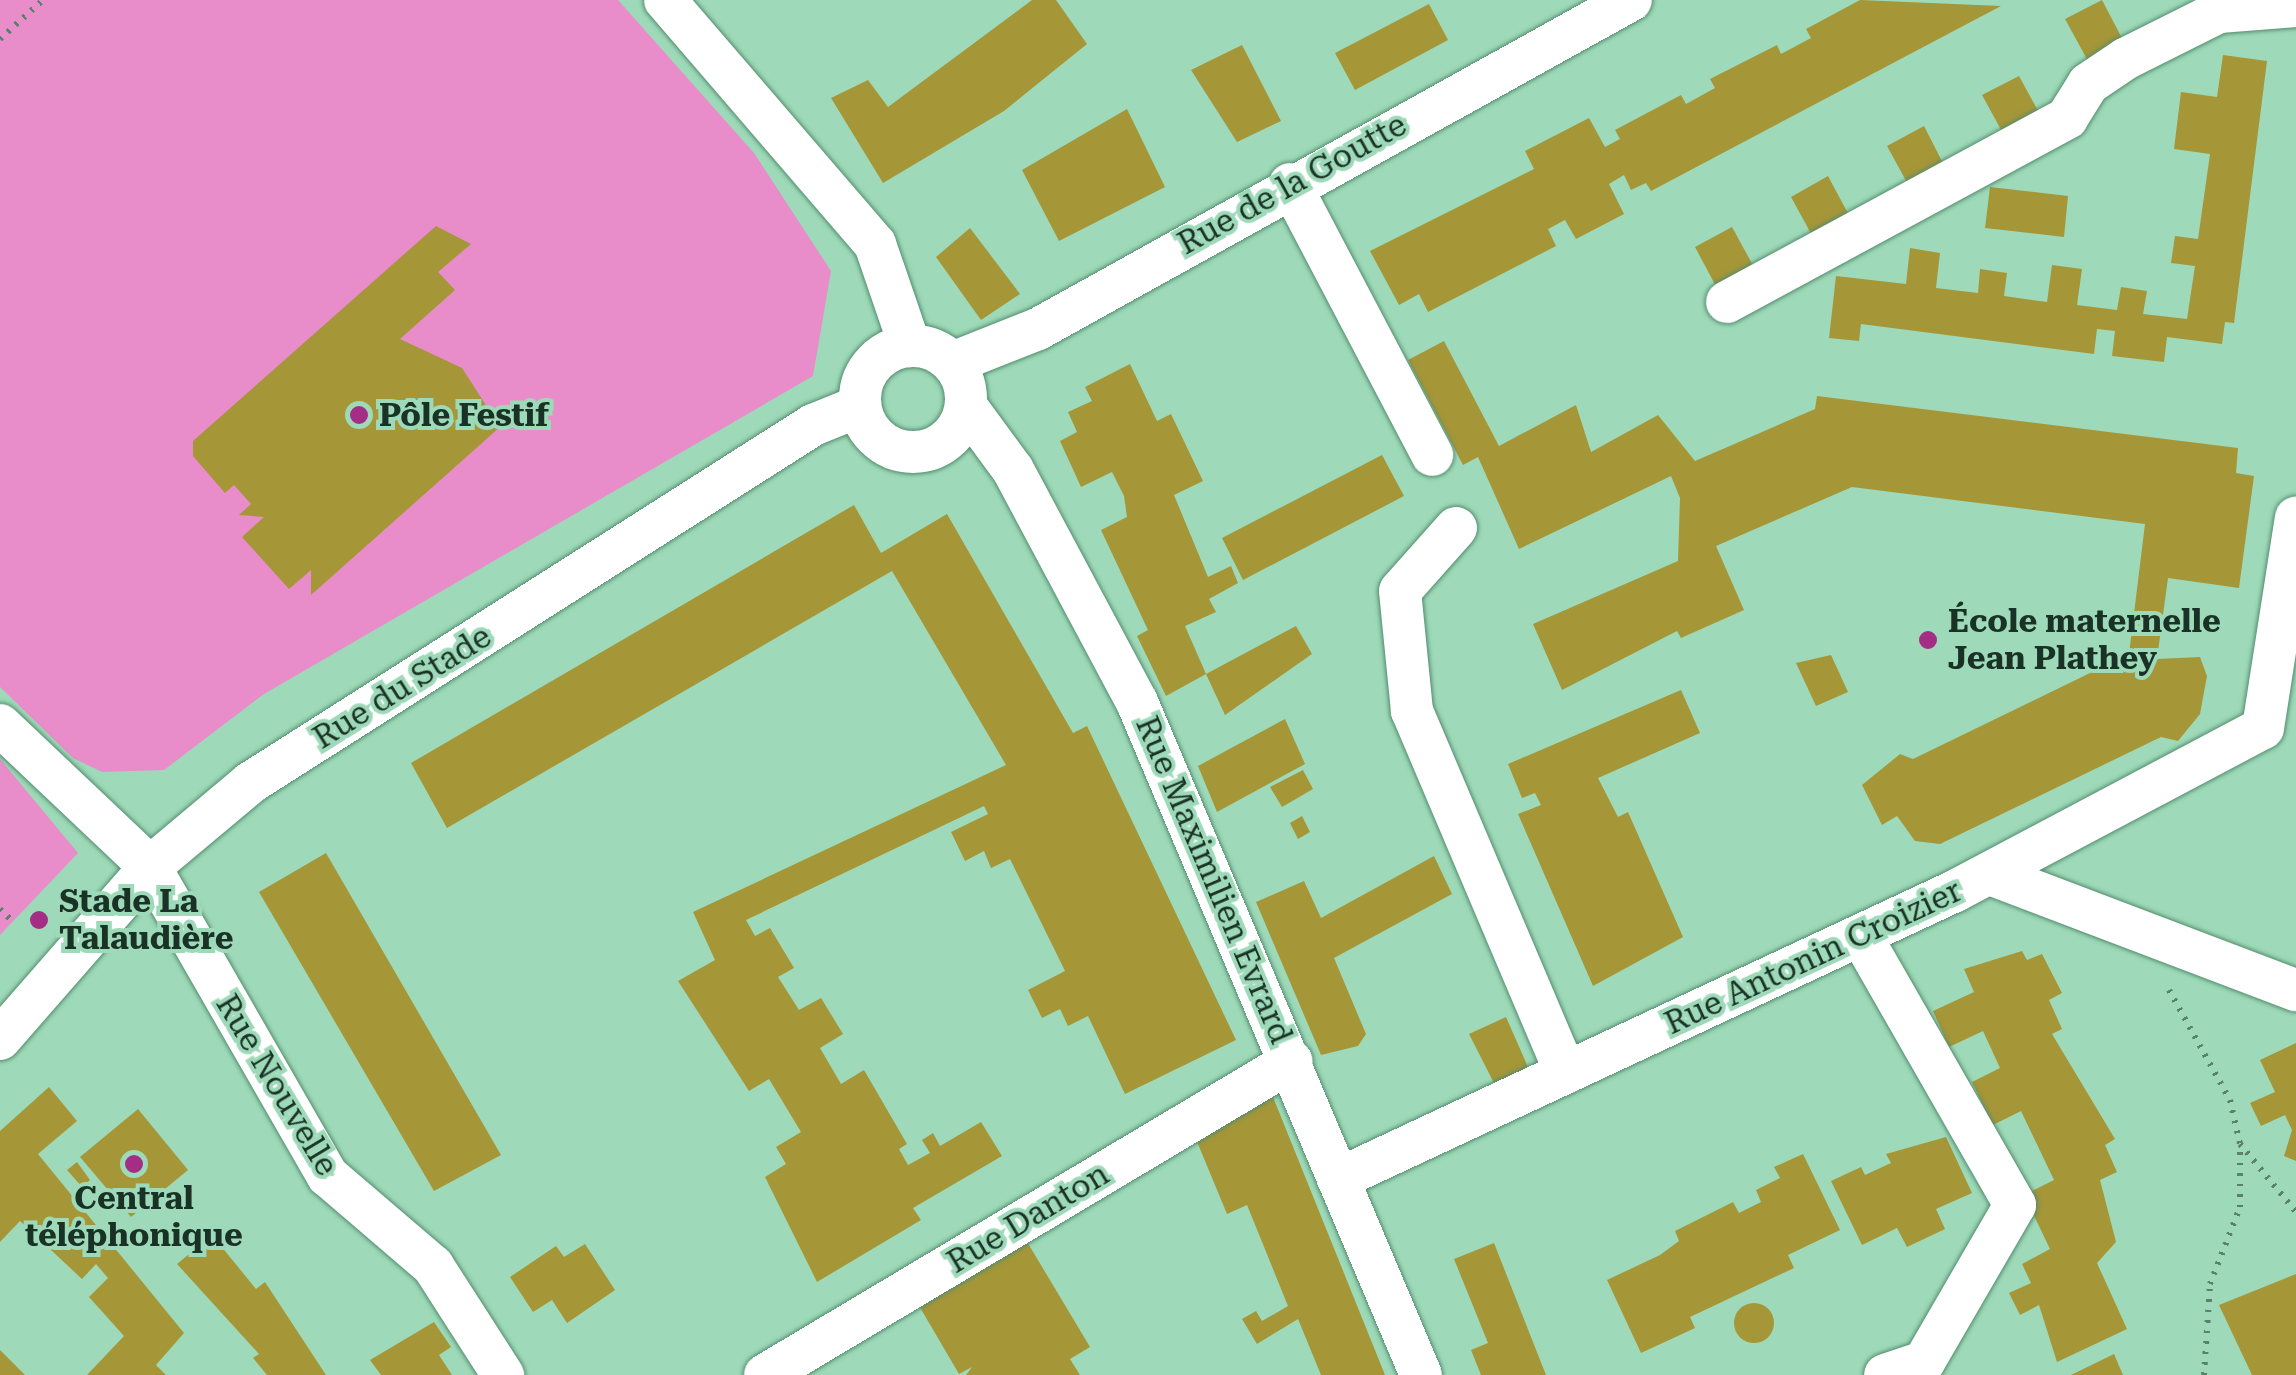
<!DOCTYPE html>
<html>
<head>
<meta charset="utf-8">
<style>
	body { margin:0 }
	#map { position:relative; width:2296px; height:1375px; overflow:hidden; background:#9edab9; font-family:"Roboto Serif",serif }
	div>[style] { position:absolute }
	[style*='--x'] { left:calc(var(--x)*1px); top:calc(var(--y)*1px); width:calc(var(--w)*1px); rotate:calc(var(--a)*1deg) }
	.green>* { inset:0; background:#e88cca }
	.building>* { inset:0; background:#a59638 }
	.round { border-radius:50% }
	.path>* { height:6px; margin-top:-3px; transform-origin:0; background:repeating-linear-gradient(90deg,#59826c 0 2.5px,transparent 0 10.5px) }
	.roads { filter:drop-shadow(0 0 2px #538c6e) drop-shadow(0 0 2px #538c6e) }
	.street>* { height:42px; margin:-21px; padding:0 21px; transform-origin:21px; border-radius:21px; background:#fff }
	.street>.ring { margin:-21px; padding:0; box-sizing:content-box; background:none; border:42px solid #fff; border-radius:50% }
	.dots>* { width:28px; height:28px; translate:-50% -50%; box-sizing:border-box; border:5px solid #9edab9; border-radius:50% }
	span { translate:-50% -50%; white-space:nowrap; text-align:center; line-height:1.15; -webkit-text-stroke:8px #9edab9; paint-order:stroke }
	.street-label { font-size:32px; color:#1a3225 }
	.poi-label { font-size:32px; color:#1a3225; font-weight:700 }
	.left { translate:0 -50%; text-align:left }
</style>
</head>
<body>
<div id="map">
	<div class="green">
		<div style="clip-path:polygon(0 0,618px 0,754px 153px,831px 271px,813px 376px,264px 694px,164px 770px,102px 772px,73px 758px,0 687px)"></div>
		<div style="clip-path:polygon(0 759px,78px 853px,0 935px)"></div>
	</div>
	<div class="building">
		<div style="clip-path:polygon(1032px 0,1056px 0,1087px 44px,1004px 111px,883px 183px,831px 98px,868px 80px,888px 107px)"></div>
		<div style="clip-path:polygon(1860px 0,2001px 6px,1651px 191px,1646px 183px,1631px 190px,1624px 175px,1609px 184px,1624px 214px,1576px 239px,1565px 220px,1548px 229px,1556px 246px,1428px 312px,1419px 294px,1399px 305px,1370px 251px,1534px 169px,1525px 151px,1589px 118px,1605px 147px,1620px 139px,1615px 130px,1681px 95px,1686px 104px,1715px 88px,1710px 79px,1777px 45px,1781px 54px,1811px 38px,1806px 29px)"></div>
		<div style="clip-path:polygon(2102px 0,2124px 42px,2088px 61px,2065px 19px)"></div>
		<div style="clip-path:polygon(1429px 4px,1448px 40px,1355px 90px,1335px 53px)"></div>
		<div style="clip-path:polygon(1242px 45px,1281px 121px,1237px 142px,1191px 70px)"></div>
		<div style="clip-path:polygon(2223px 55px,2267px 61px,2234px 323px,2225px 322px,2222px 344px,2167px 337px,2164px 362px,2112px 356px,2115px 331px,2097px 329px,2094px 354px,1861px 324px,1859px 341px,1829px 338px,1836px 276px,1906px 284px,1910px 248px,1940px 253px,1936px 288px,1978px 293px,1980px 269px,2007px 273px,2004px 296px,2047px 302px,2052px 265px,2082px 269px,2077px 305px,2117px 310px,2121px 287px,2147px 291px,2143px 314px,2187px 319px,2195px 266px,2171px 263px,2175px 236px,2198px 239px,2210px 154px,2174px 149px,2181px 92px,2217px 97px)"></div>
		<div style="clip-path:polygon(2019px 76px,2042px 118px,2005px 137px,1982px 95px)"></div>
		<div style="clip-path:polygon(1127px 109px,1165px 187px,1059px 241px,1022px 170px)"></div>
		<div style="clip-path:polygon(1924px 126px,1946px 169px,1910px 188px,1887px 146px)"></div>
		<div style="clip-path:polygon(1828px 176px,1851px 219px,1814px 239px,1791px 197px)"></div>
		<div style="clip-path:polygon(1990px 187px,2068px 196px,2064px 237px,1985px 228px)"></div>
		<div style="clip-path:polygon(436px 226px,471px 244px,438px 272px,455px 290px,400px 339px,462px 368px,500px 427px,311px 595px,311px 570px,289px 589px,242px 537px,264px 517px,239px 515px,251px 504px,234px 485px,225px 493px,193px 456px,193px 441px)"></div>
		<div style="clip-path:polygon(1732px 227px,1755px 269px,1718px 290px,1695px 247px)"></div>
		<div style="clip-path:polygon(970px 228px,1020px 294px,981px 320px,936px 257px)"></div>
		<div style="clip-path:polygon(1444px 341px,1499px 446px,1576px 405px,1591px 452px,1658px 415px,1695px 461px,1815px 409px,1817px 396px,2238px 448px,2236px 473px,2254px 476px,2239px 588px,2168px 578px,2157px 659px,2200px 657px,2207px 676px,2200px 714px,2178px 741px,2161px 737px,1940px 844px,1915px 841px,1897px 816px,1882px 825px,1862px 785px,1900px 754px,1913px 759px,2129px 654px,2145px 524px,1852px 487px,1716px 546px,1744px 610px,1681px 638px,1677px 631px,1562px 690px,1533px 624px,1678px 561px,1680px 498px,1671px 476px,1519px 549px,1478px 457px,1463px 465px,1408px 360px)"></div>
		<div style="clip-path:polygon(1130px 364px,1157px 421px,1171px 414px,1203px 481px,1174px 495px,1208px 577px,1231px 566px,1238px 583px,1209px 599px,1216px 612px,1185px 626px,1206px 674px,1166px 696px,1137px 636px,1148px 630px,1101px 530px,1127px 517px,1124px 496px,1112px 472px,1081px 487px,1060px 441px,1077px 432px,1068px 412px,1092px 401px,1085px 387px)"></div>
		<div style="clip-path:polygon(1382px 455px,1404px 496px,1243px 580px,1222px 538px)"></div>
		<div style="clip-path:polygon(854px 505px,881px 553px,947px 514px,1073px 733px,1087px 726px,1236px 1040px,1125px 1094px,1088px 1016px,1068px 1026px,1060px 1009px,1042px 1018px,1028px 990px,1065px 971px,1010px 859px,991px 868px,984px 851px,965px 861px,951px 832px,988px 814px,984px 806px,746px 920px,755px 936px,770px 928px,794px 968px,778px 977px,799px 1010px,821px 998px,843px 1034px,820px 1048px,841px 1084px,864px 1070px,907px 1144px,899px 1149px,908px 1165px,930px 1153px,922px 1140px,933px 1133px,940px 1146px,981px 1122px,1002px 1156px,913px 1208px,921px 1220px,817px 1282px,765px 1177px,786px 1164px,776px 1147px,801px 1132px,769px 1079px,749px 1091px,678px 981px,715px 960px,693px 912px,1006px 765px,892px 571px,447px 828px,411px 763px)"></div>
		<div style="clip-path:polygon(1296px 626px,1312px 654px,1225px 715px,1206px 674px)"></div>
		<div style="clip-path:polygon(1831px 655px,1848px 692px,1816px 706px,1796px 663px)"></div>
		<div style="clip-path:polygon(1681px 690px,1700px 733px,1598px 778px,1618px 817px,1628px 812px,1683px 937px,1593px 986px,1518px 814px,1541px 805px,1535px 793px,1522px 798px,1508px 764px)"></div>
		<div style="clip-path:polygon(1285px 719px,1305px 764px,1217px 812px,1198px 766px)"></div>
		<div style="clip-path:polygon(1303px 770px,1313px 789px,1282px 807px,1270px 787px)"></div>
		<div style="clip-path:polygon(1302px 816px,1310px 832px,1298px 839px,1290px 823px)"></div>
		<div style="clip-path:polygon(326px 853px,501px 1155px,434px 1191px,259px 892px)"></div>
		<div style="clip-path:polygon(1434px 856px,1452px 894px,1334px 958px,1366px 1034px,1358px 1046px,1321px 1055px,1256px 902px,1304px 881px,1321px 918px)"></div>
		<div style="clip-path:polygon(2022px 951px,2027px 960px,2042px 954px,2062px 993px,2049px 1000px,2062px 1029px,2052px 1034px,2115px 1139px,2105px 1145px,2117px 1172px,2100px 1180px,2116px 1242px,2097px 1263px,2127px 1329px,2057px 1362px,2039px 1305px,2020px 1315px,2009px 1293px,2031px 1283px,2022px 1264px,2050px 1249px,2024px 1195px,2054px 1180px,2021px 1111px,1993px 1125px,1982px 1103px,1972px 1082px,2000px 1068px,1983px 1031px,1949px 1047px,1933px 1011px,1974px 992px,1964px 969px)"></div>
		<div style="clip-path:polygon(1506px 1017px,1531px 1074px,1497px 1089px,1469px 1034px)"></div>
		<div style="clip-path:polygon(2296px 1043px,2296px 1161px,2284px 1156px,2292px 1130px,2285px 1115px,2261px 1126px,2250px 1103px,2275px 1092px,2260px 1060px)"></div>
		<div style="clip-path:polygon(49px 1087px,77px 1121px,38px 1154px,184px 1333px,156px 1365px,166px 1375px,87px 1375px,124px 1336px,89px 1297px,108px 1278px,96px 1264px,82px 1279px,20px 1221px,0 1242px,0 1131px)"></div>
		<div style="clip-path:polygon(1273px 1097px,1385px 1375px,1321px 1375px,1298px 1319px,1257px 1344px,1242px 1319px,1256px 1311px,1262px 1321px,1288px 1306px,1247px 1205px,1227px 1214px,1193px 1132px)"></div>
		<div style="clip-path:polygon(138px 1109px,188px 1170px,131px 1217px,80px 1157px)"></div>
		<div style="clip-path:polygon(1946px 1137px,1972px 1193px,1936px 1209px,1945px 1229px,1907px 1247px,1897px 1228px,1862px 1245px,1831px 1181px,1861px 1167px,1865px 1175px,1891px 1163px,1886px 1154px)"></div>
		<div style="clip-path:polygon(1803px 1154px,1840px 1230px,1788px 1255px,1794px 1268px,1690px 1317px,1695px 1328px,1641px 1353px,1607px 1280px,1660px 1255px,1679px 1241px,1675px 1231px,1733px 1202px,1739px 1213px,1761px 1202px,1756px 1190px,1780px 1178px,1774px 1167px)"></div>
		<div style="clip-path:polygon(77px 1162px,90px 1180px,82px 1187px,67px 1170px)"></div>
		<div style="clip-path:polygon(212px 1235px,256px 1289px,265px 1282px,326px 1375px,267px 1375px,253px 1358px,259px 1354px,177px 1264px)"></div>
		<div style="clip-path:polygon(1026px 1240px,1090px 1347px,1070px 1359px,1080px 1375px,966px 1375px,972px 1367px,959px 1374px,918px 1304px)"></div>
		<div style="clip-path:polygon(1494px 1243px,1546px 1375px,1481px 1375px,1471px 1350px,1488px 1343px,1454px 1259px)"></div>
		<div style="clip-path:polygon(585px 1244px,615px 1290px,567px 1323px,552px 1300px,533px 1312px,510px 1277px,556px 1246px,564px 1257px)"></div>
		<div style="clip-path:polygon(2296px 1274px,2296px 1375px,2252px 1375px,2219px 1305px)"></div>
		<div class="round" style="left:1734px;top:1303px;width:40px;height:40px"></div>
		<div style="clip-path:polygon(434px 1322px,451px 1347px,439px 1355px,452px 1375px,381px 1375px,370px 1360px)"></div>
		<div style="clip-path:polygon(0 1350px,25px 1375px,0 1375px)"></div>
		<div style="clip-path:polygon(2114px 1354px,2123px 1375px,2071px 1375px)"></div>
	</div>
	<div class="path">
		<div style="--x:0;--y:39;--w:58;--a:-42.2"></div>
		<div style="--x:0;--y:909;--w:18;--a:45"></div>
		<div style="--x:2169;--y:990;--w:126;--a:61"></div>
		<div style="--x:2230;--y:1100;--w:45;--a:77.2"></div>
		<div style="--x:2240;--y:1144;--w:88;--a:50.5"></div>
		<div style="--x:2204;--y:1375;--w:91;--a:-86.2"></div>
		<div style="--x:2210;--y:1284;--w:83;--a:-68.7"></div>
		<div style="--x:2240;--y:1207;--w:63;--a:-90"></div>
	</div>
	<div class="roads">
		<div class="street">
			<div style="--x:665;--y:0;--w:322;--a:49.3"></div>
			<div style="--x:875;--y:244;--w:108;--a:71.1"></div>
			<div style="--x:1290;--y:184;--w:306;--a:62.3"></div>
			<div style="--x:1727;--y:302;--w:387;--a:-28.4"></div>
			<div style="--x:2067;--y:118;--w:40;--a:-58"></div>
			<div style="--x:2088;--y:84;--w:45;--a:-34"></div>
			<div style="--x:2125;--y:59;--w:105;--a:-26.6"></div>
			<div style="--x:2219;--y:12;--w:77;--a:-4.5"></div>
			<div class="ring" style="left:860px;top:346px;width:64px;height:64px"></div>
			<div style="--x:952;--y:363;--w:92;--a:-21.6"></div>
			<div style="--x:1038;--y:329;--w:678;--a:-29.02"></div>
			<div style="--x:966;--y:406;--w:79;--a:53.7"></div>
			<div style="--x:1013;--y:470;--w:263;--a:61.9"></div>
			<div style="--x:1137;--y:702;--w:730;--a:67.12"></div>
			<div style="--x:1456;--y:528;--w:84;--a:131.6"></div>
			<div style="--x:1400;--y:591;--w:121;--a:84.3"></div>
			<div style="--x:1412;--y:711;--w:393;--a:67"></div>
			<div style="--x:0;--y:725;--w:207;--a:43.4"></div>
			<div style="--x:150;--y:867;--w:357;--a:60.1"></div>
			<div style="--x:328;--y:1176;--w:138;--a:40.6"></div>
			<div style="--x:433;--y:1266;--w:130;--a:57.3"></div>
			<div style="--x:1990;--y:874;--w:327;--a:20.8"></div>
			<div style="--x:1861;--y:936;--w:310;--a:60.2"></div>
			<div style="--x:2015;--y:1205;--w:181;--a:120.1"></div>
			<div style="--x:1924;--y:1362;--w:41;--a:161.6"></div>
			<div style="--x:0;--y:1039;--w:228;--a:-48.9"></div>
			<div style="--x:150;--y:867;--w:131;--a:-40"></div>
			<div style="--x:250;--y:783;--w:667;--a:-32.45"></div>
			<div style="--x:813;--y:425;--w:51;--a:-22"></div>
			<div style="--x:1338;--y:1179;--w:681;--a:-25.02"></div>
			<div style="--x:1955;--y:891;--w:348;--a:-27.9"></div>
			<div style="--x:2263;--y:728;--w:213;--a:-81.1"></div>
			<div style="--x:765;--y:1375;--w:613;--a:-30.79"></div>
		</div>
	</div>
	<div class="dots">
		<div style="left:359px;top:415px;background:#a42d85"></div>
		<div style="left:1928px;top:640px;background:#a42d85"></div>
		<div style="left:39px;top:920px;background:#a42d85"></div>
		<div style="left:134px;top:1164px;background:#a42d85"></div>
	</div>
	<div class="street-label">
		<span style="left:1292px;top:184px;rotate:-29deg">Rue de la Goutte</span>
		<span style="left:402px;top:687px;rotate:-32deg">Rue du Stade</span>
		<span style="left:1214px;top:880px;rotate:67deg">Rue Maximilien Evrard</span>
		<span style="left:1813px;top:957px;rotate:-25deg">Rue Antonin Croizier</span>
		<span style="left:277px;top:1085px;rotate:59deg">Rue Nouvelle</span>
		<span style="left:1028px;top:1218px;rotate:-31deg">Rue Danton</span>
	</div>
	<div class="poi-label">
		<span class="left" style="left:379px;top:415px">Pôle Festif</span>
		<span class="left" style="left:1948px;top:640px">École maternelle<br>Jean Plathey</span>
		<span class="left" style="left:59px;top:920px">Stade La<br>Talaudière</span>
		<span style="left:134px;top:1217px">Central<br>téléphonique</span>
	</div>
</div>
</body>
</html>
